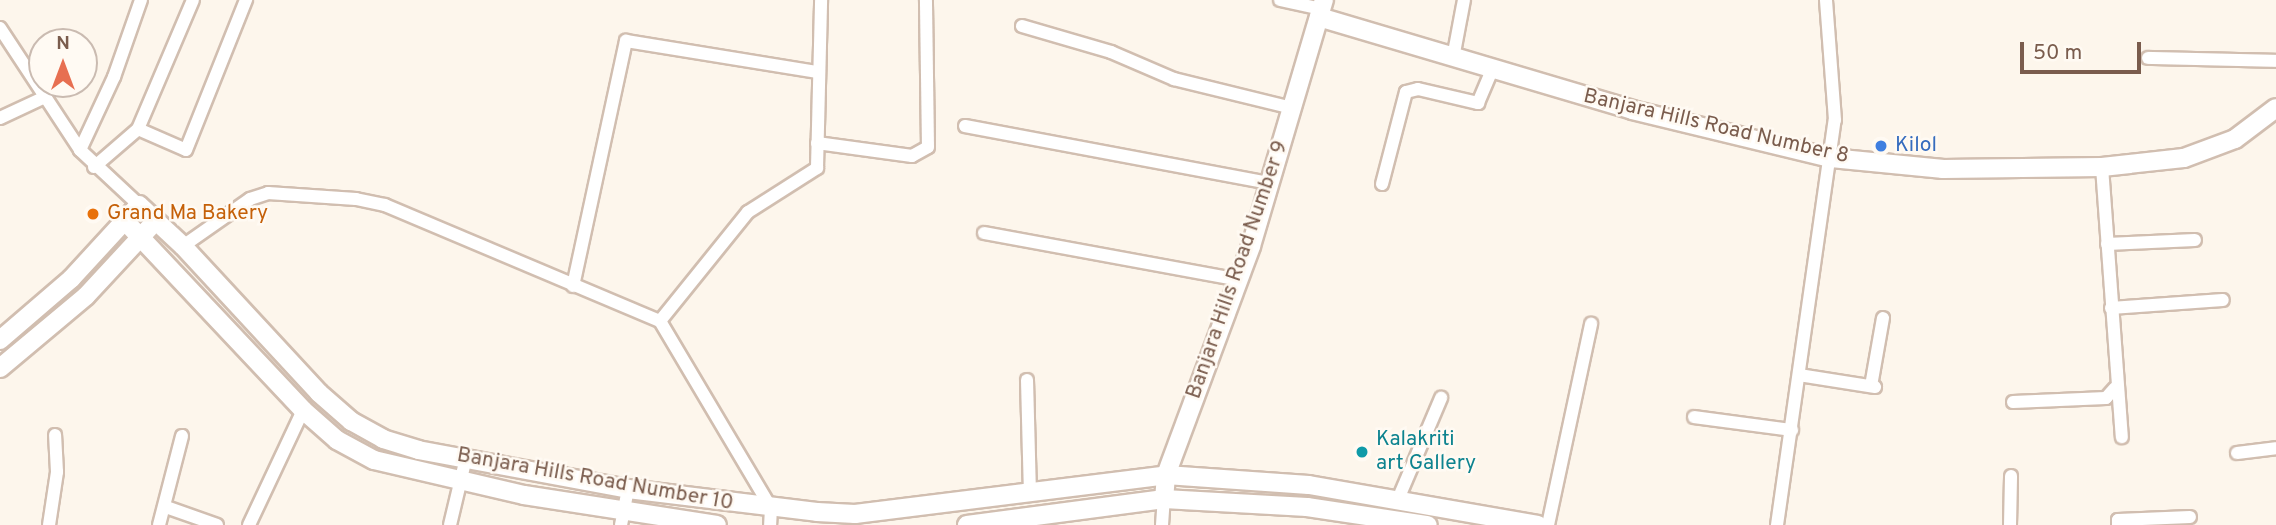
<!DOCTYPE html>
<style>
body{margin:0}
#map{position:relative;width:2276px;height:525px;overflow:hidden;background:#fdf6ec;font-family:Overpass,sans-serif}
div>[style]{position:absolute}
.roads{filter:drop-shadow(2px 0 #d1beb0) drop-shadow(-2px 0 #d1beb0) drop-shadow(0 2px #d1beb0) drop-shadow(0 -2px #d1beb0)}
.street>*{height:12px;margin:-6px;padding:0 6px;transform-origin:6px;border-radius:6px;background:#fff}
.secondary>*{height:18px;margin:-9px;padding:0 9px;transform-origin:9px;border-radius:9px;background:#fff}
.dots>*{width:19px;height:19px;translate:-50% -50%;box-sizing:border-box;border:4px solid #fffaf3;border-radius:50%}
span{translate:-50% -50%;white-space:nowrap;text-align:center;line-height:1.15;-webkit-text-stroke:5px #fffaf3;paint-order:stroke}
.street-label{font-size:21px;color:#7a5c4d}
.shop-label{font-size:21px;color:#366cbe}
.left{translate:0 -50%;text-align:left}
.food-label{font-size:21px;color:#c56008}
.culture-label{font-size:21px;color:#0d838f}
.north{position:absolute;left:28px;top:28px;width:70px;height:70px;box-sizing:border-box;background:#fffaf3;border:2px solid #cabbb1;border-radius:50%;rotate:0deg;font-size:19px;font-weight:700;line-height:28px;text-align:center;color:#7a5c4d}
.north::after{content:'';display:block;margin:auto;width:24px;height:32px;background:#e76f51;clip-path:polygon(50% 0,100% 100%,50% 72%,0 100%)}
.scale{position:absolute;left:2020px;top:42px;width:121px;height:32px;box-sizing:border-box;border:4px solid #7a5c4d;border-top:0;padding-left:9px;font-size:21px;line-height:24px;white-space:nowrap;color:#7a5c4d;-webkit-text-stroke:5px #fffaf3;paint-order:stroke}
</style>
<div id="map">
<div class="roads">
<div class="street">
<div style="left:1280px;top:0;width:43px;rotate:12.1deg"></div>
<div style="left:1022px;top:26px;width:93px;rotate:16.3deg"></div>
<div style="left:1111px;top:52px;width:69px;rotate:23.2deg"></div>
<div style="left:1174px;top:79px;width:122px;rotate:13.8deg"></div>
<div style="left:0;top:28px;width:146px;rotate:56.7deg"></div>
<div style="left:80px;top:150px;width:81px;rotate:43deg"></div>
<div style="left:1453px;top:58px;width:59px;rotate:-79.3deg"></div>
<div style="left:2148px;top:58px;width:128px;rotate:1.3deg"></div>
<div style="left:0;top:118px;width:50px;rotate:-25deg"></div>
<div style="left:965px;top:126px;width:310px;rotate:10.6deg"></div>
<div style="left:138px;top:129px;width:52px;rotate:23.6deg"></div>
<div style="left:186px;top:150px;width:162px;rotate:-68.2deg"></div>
<div style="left:817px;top:143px;width:96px;rotate:7.8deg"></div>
<div style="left:912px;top:156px;width:18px;rotate:-29deg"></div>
<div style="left:928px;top:147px;width:147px;rotate:-90.8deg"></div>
<div style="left:80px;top:150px;width:81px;rotate:-65deg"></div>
<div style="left:114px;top:77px;width:82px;rotate:-70.7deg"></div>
<div style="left:94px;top:167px;width:58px;rotate:-40.8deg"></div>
<div style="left:138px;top:129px;width:140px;rotate:-66.9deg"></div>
<div style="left:2102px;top:167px;width:271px;rotate:85.8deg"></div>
<div style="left:1382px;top:184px;width:95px;rotate:-75.4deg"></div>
<div style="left:1406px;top:92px;width:12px;rotate:-14deg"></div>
<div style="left:1418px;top:89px;width:62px;rotate:13.1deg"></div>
<div style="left:1478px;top:103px;width:36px;rotate:-67deg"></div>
<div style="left:984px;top:233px;width:259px;rotate:10.4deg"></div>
<div style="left:2107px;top:244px;width:88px;rotate:-2.6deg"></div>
<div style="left:183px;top:246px;width:82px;rotate:-35deg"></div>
<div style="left:250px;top:199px;width:19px;rotate:-18deg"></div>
<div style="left:268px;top:193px;width:88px;rotate:3.9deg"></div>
<div style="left:356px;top:199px;width:30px;rotate:12deg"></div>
<div style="left:385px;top:205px;width:298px;rotate:22.9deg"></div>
<div style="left:660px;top:321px;width:217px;rotate:59.3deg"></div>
<div style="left:771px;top:508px;width:17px;rotate:93deg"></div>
<div style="left:573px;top:286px;width:251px;rotate:-77.8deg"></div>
<div style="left:626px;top:41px;width:193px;rotate:9.2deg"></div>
<div style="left:2111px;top:308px;width:112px;rotate:-4.1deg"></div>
<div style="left:660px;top:321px;width:140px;rotate:-51.1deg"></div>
<div style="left:748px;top:212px;width:82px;rotate:-32.5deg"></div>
<div style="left:817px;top:168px;width:168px;rotate:-88.6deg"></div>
<div style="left:1799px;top:375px;width:77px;rotate:9deg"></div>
<div style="left:1027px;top:380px;width:115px;rotate:88.5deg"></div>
<div style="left:1871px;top:386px;width:69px;rotate:-80deg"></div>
<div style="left:2013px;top:402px;width:93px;rotate:-2.5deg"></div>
<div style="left:2106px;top:398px;width:13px;rotate:-48deg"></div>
<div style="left:1694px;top:417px;width:99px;rotate:7.6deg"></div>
<div style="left:2237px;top:453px;width:39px;rotate:-7deg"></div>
<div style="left:1399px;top:497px;width:108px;rotate:-67deg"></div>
<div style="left:166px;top:507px;width:54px;rotate:19.4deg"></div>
<div style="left:49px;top:525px;width:54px;rotate:-81.4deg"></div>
<div style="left:57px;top:472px;width:37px;rotate:-93deg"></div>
<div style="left:159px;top:525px;width:92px;rotate:-75.5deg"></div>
<div style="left:249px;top:525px;width:127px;rotate:-64.8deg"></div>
<div style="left:450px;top:525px;width:69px;rotate:-76.6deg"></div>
<div style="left:621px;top:525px;width:37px;rotate:-79deg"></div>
<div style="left:1162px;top:525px;width:26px;rotate:-86deg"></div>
<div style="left:1548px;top:525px;width:206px;rotate:-77.9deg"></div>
<div style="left:1777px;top:525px;width:409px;rotate:-81.9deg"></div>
<div style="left:1835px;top:120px;width:120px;rotate:-94.3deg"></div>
<div style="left:2010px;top:525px;width:49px;rotate:-88.8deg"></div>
<div style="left:2118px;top:525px;width:5px;rotate:-90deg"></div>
<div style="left:2118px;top:520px;width:72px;rotate:-2.4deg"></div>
</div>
<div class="secondary">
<div style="left:1319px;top:17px;width:327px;rotate:16.5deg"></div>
<div style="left:1632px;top:110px;width:205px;rotate:13.6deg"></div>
<div style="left:1831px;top:158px;width:113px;rotate:5.6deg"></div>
<div style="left:1943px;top:169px;width:159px;rotate:-0.7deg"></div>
<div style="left:2102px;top:167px;width:82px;rotate:-6.3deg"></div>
<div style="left:2184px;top:158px;width:54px;rotate:-20.4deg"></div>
<div style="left:2235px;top:139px;width:51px;rotate:-37.1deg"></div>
<div style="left:125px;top:221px;width:260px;rotate:46.7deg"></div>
<div style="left:303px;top:410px;width:45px;rotate:41.4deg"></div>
<div style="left:337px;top:440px;width:42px;rotate:28.4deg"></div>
<div style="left:374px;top:460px;width:154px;rotate:13.1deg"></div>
<div style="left:524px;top:495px;width:195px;rotate:8.8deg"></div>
<div style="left:0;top:340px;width:94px;rotate:-40.7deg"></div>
<div style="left:71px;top:279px;width:100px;rotate:-47.4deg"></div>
<div style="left:139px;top:205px;width:60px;rotate:43deg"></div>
<div style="left:183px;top:246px;width:200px;rotate:47.2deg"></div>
<div style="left:319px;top:393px;width:43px;rotate:41.2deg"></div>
<div style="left:351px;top:421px;width:37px;rotate:29deg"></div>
<div style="left:383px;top:439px;width:37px;rotate:17deg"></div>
<div style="left:418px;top:450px;width:214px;rotate:10.5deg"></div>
<div style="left:628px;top:489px;width:190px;rotate:6.9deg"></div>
<div style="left:817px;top:512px;width:38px;rotate:3deg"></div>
<div style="left:855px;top:514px;width:313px;rotate:-7.1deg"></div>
<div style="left:1166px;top:475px;width:143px;rotate:4deg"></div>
<div style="left:1309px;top:485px;width:232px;rotate:9.9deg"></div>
<div style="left:0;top:368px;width:112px;rotate:-39.9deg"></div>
<div style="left:86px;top:296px;width:93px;rotate:-47.2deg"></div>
<div style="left:1164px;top:499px;width:24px;rotate:-85deg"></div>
<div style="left:1166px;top:475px;width:244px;rotate:-69.6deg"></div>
<div style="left:1251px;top:246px;width:257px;rotate:-73.5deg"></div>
<div style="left:967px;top:525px;width:199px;rotate:-7.5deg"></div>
<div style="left:1164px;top:499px;width:143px;rotate:3.2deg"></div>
<div style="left:1307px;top:507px;width:122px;rotate:8.5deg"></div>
</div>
</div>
<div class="dots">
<div style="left:1881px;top:146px;background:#3f7fe0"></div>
<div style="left:93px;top:214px;background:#e8710a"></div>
<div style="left:1362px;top:452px;background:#0f9aa8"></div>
</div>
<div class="street-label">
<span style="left:1716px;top:127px;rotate:13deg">Banjara Hills Road Number 8</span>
<span style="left:1238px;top:270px;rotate:-71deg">Banjara Hills Road Number 9</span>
<span style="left:595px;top:480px;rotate:10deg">Banjara Hills Road Number 10</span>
</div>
<div class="shop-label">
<span class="left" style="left:1895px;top:146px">Kilol</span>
</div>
<div class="food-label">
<span class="left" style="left:107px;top:214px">Grand Ma Bakery</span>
</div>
<div class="culture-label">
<span class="left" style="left:1376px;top:452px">Kalakriti<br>art Gallery</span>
</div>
<div class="north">N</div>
<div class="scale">50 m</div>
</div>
